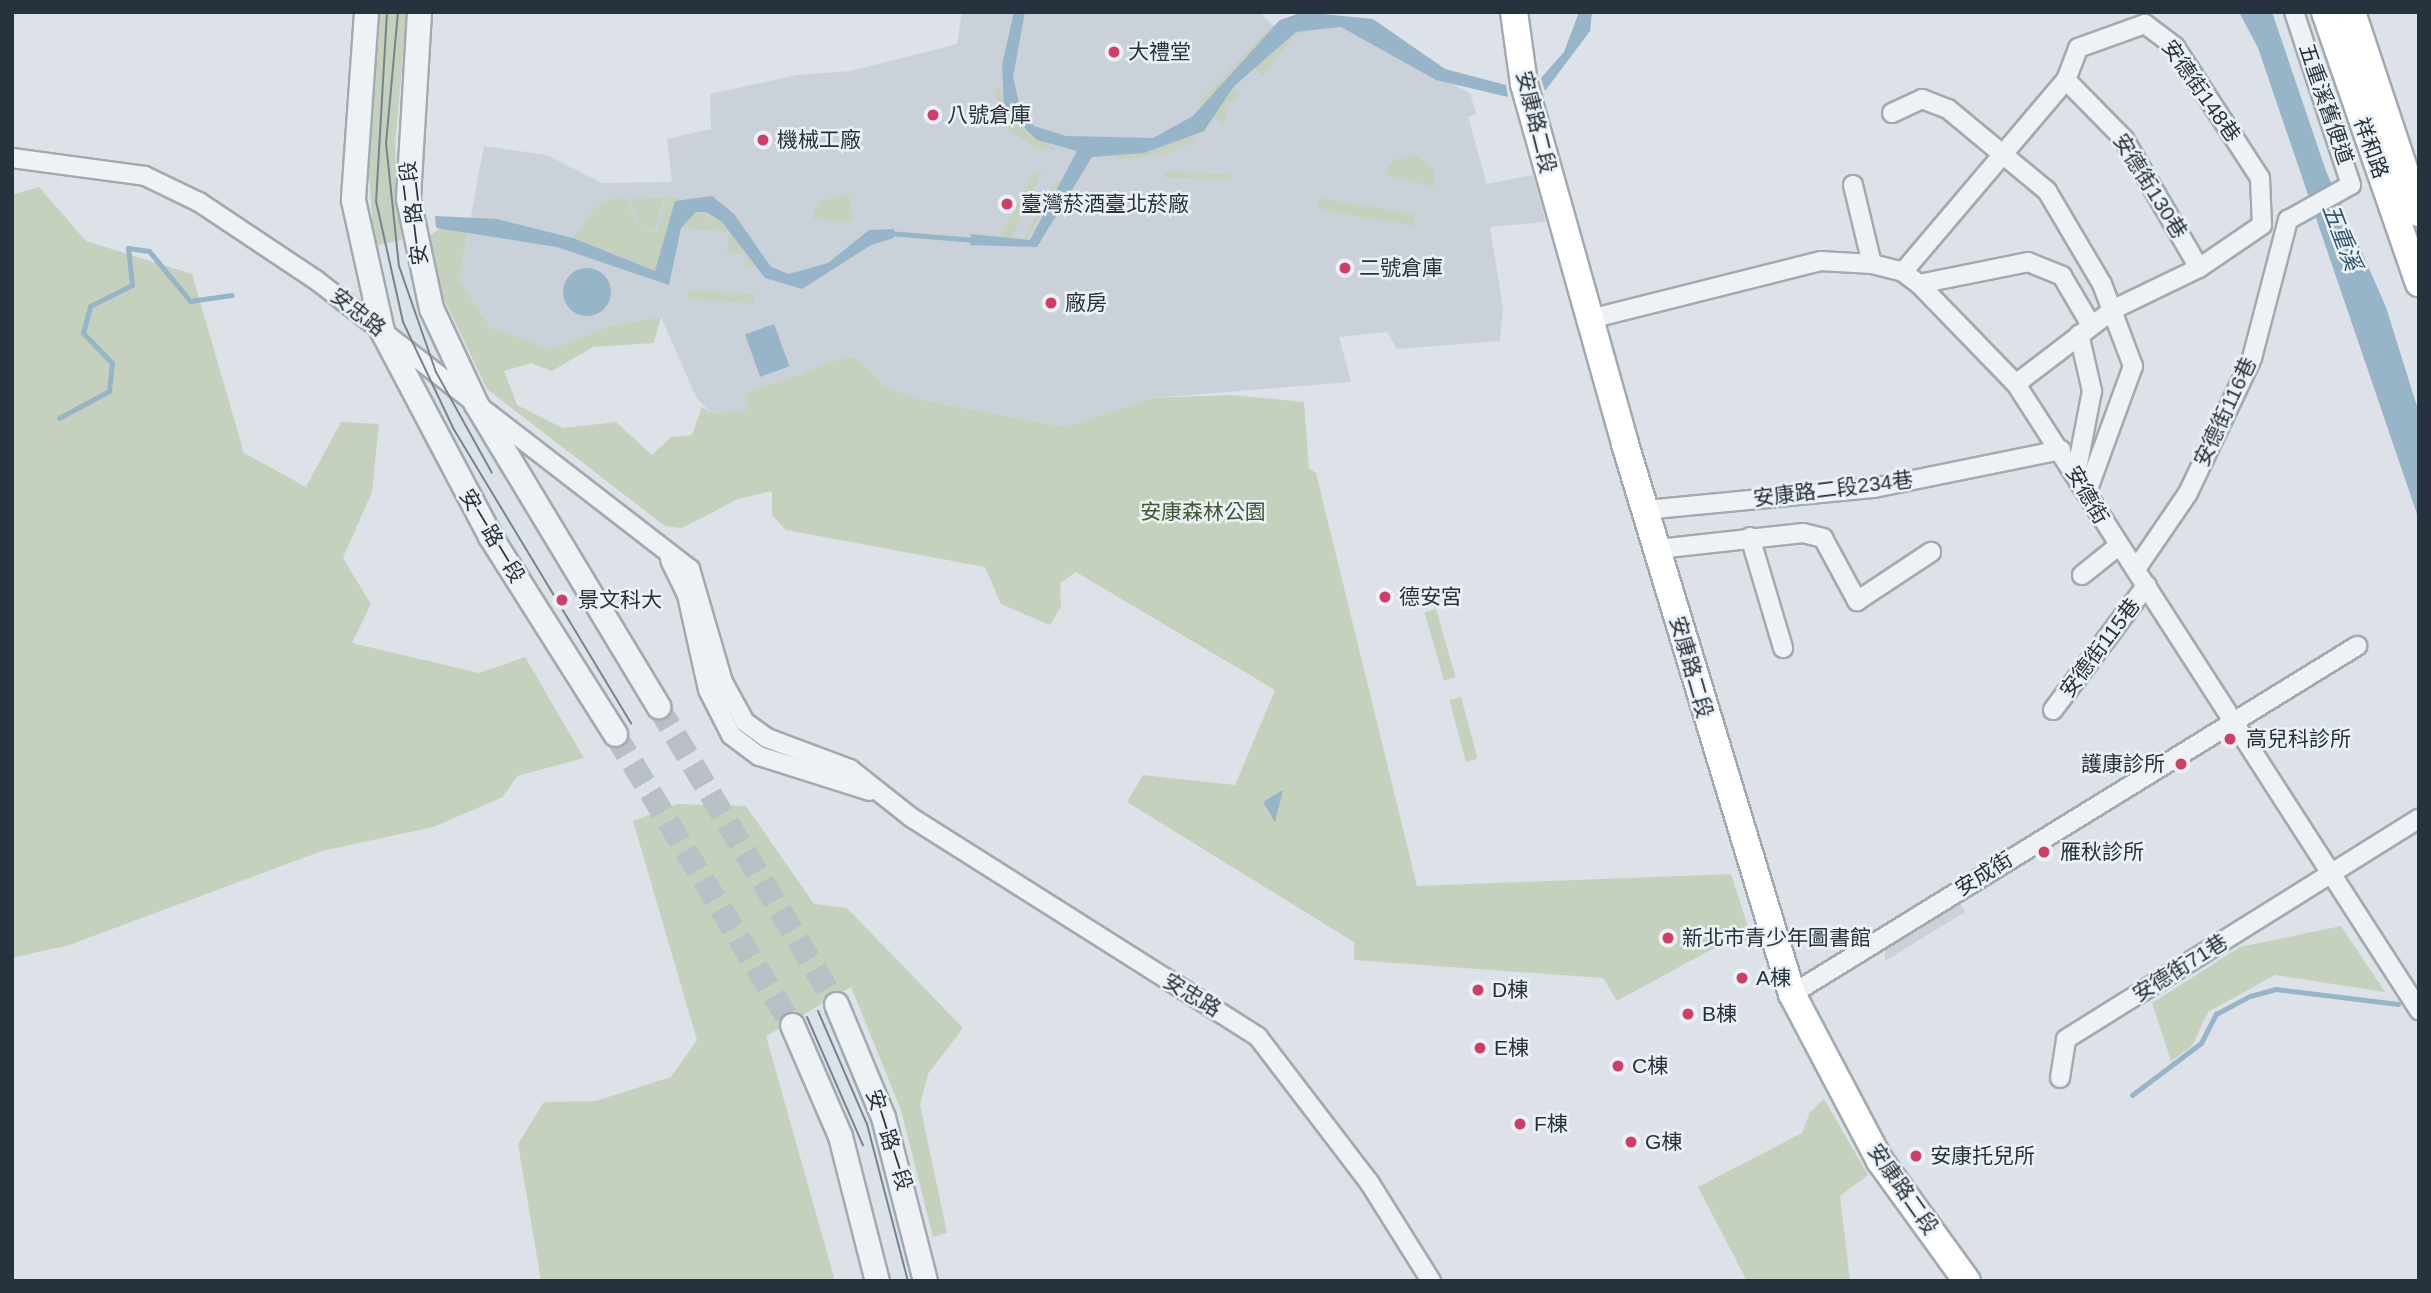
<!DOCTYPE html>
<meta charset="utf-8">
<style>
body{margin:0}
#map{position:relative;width:2431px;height:1293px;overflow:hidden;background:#dce2e7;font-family:Arial,"Noto Sans TC",sans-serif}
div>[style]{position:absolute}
.built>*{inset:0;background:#cad1d9}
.green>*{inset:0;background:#c5d1bd;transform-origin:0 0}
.water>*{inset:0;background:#96b5c8;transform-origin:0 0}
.round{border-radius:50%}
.stream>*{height:5px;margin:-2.5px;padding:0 2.5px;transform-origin:2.5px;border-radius:2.5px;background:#96b5c8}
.tertiary-tunnel>*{height:23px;margin-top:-11.5px;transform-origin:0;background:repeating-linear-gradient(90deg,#b8bfc5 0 23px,transparent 0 34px)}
.roads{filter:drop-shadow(2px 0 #a2aab1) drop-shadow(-2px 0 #a2aab1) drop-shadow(0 2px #a2aab1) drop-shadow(0 -2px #a2aab1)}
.minor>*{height:18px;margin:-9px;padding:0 9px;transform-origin:9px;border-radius:9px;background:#eff2f5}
.tertiary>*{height:23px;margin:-11.5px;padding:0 11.5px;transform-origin:11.5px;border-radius:11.5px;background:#eff2f5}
.secondary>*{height:26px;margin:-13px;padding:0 13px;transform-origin:13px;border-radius:13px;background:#fff}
.tram>*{height:2px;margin:-1px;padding:0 1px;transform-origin:1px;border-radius:1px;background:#768491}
.dots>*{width:19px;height:19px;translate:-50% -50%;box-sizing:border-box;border:4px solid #ecf1f5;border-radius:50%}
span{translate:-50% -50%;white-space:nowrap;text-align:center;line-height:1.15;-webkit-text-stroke:5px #ecf1f5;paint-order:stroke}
.poi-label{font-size:21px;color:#26323d}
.left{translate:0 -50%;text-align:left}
.right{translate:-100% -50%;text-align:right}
.street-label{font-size:21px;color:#26323d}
.park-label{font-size:21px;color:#405933}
.water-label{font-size:23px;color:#305672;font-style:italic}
.frame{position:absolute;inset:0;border:14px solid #26323d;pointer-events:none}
</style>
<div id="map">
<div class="built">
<div style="clip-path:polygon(962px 12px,1260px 12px,1275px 28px,1296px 32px,1341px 27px,1470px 93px,1476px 114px,1468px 117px,1487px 184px,1533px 175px,1546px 222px,1490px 227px,1503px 308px,1500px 341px,1397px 349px,1387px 332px,1339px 337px,1351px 382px,1152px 398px,1065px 427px,917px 399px,883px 384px,856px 358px,797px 374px,747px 410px,711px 413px,696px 397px,661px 317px,612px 325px,552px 349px,490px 327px,459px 280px,484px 146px,547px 155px,602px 183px,672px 182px,667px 139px,711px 129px,710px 94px,797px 75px,851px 71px,957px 44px)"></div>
<div style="clip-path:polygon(1956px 896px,1965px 912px,1885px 961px,1886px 941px)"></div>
</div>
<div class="green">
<div style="clip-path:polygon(380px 12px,407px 12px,395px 145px,402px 240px,374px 246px,367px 144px)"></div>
<div style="clip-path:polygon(1280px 20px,1209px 100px,1194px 108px,1264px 34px)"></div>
<div style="clip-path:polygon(1311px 29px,1294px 36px,1263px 76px,1253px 68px,1234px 89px,1240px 96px,1229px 103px,1224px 124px,1211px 117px,1234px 86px,1284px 36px)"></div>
<div style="clip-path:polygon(1000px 89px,1012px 121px,1057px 150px,1036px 148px,1007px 129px,994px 90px)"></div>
<div style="clip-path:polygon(1190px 136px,1195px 142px,1167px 153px,1117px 160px,1117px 154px,1144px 153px)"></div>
<div style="clip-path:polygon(1416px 155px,1434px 170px,1435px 187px,1384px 174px,1393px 160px)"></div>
<div style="clip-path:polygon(1042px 171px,1011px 240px,999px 238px,1034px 173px)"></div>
<div style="left:1163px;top:171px;width:68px;height:6px;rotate:3deg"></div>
<div style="clip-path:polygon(1057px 180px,1062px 181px,1024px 242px,1025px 235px)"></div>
<div style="clip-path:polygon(39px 187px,86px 241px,192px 274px,244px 453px,306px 487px,341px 422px,379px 424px,372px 492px,343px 558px,371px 604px,352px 643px,479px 673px,525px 657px,584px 758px,517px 776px,503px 797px,433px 827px,322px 851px,69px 945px,12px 958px,12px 195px)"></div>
<div style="clip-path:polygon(849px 195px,853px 222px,813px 219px,818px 201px)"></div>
<div style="clip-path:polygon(664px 198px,655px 231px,639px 225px,630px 199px)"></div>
<div style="clip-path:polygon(666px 198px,680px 198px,655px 271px,573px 238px,595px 208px,613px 199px,627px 199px,636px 224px,657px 234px)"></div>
<div style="clip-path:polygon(1319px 198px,1416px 214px,1414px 226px,1327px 211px,1317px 207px)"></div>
<div style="clip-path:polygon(696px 211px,722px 222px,755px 266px,744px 265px,745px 254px,727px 253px,729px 232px,681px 228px)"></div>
<div style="clip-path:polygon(444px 226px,468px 230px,459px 280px,490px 327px,552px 349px,612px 325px,661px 317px,654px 343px,593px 347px,552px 371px,531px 363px,504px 371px,517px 405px,563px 428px,616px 422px,652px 455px,671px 437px,692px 435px,702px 407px,711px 413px,747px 410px,748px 393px,845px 357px,856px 358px,883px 384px,917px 399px,1065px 427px,1152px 398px,1232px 395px,1304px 402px,1309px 468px,1316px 473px,1417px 886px,1731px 874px,1752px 939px,1712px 949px,1617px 1001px,1603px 978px,1354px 960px,1354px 942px,1127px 802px,1143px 775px,1235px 785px,1275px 690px,1076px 572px,1060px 583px,1061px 606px,1050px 625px,1001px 604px,985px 567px,786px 530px,772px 515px,772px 491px,738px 499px,682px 528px,665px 526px,487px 389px,443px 297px,429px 236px)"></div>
<div style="left:689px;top:290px;width:66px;height:9px;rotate:4deg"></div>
<div style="left:1436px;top:609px;width:71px;height:12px;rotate:74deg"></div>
<div style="left:1461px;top:697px;width:64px;height:12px;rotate:75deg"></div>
<div style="clip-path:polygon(678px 804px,746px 806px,814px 904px,847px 908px,963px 1028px,928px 1074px,920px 1105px,947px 1233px,933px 1237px,901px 1110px,851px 987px,766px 1036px,835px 1281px,541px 1281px,518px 1144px,544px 1102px,596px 1101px,671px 1077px,697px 1040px,633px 821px)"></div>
<div style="clip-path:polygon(2341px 926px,2385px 992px,2275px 975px,2208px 1012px,2192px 1046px,2171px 1061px,2152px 1003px,2240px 947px)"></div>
<div style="clip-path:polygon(1824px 1099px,1868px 1175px,1840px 1196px,1850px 1281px,1747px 1281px,1698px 1187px,1802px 1133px,1810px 1112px)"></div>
</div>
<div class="water">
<div style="clip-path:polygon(1014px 12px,1025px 12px,1013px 77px,1021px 112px,1034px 126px,1066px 136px,1153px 138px,1193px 116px,1280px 20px,1303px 12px,1373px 19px,1445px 69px,1506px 85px,1508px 97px,1436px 80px,1341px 27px,1296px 32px,1234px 86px,1204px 131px,1144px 153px,1092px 157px,1037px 247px,970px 245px,971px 234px,1030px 240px,1077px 151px,1037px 140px,1004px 108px,1002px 65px)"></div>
<div style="clip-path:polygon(1579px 12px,1592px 12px,1590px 31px,1545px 91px,1541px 78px,1564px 52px)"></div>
<div style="clip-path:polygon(2239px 12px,2272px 12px,2326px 171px,2386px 307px,2419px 413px,2419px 520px,2258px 48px)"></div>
<div style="clip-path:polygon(712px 196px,734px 214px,771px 267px,789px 274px,828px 263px,869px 230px,894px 229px,894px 238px,871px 245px,802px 289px,765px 278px,722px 222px,706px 212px,696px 212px,681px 228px,669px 285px,557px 247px,436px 228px,435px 216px,497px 219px,573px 238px,655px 271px,675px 201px)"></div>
<div class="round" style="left:563px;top:268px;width:48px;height:48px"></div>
<div style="left:774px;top:324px;width:45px;height:31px;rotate:70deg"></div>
<div style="clip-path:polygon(1283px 790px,1275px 822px,1263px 802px)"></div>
</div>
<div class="stream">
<div style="left:888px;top:233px;width:88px;rotate:4.5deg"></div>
<div style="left:59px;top:418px;width:57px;rotate:-28.4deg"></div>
<div style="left:109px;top:391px;width:28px;rotate:-84deg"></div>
<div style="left:112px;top:363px;width:42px;rotate:-134deg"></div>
<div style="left:83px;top:333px;width:28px;rotate:-75deg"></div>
<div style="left:90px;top:306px;width:47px;rotate:-26.6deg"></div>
<div style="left:132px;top:285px;width:37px;rotate:-96deg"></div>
<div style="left:128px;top:248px;width:21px;rotate:8deg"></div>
<div style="left:149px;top:251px;width:65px;rotate:50.6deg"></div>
<div style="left:190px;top:301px;width:42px;rotate:-8.1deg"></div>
<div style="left:2132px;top:1095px;width:86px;rotate:-37deg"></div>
<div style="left:2201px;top:1043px;width:33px;rotate:-63deg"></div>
<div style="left:2216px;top:1014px;width:38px;rotate:-28deg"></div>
<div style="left:2250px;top:996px;width:27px;rotate:-15deg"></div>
<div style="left:2276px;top:989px;width:123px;rotate:7deg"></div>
</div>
<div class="tertiary-tunnel">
<div style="left:658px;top:706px;width:347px;rotate:59.1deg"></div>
<div style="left:615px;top:734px;width:341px;rotate:58.7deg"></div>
</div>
<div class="roads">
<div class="minor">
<div style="left:2066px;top:80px;width:83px;rotate:45.5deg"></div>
<div style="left:2124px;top:139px;width:149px;rotate:59.8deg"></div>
<div style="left:1892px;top:113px;width:33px;rotate:-25deg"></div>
<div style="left:1922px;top:99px;width:28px;rotate:21deg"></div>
<div style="left:1948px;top:109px;width:129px;rotate:39.6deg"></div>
<div style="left:2047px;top:191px;width:108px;rotate:59.4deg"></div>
<div style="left:2102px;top:284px;width:88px;rotate:69.3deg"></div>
<div style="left:2133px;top:366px;width:134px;rotate:110.1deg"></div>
<div style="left:12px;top:158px;width:134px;rotate:7.7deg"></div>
<div style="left:145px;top:176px;width:60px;rotate:25.7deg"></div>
<div style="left:199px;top:202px;width:141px;rotate:33.7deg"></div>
<div style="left:316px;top:280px;width:473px;rotate:37.7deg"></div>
<div style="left:690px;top:569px;width:118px;rotate:73.7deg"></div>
<div style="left:723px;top:682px;width:46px;rotate:61.2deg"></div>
<div style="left:745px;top:722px;width:27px;rotate:36deg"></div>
<div style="left:767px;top:738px;width:89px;rotate:20.5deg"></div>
<div style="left:850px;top:769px;width:79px;rotate:38.3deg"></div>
<div style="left:912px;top:818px;width:409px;rotate:32.3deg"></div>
<div style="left:1258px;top:1037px;width:183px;rotate:52.6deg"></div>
<div style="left:1369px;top:1182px;width:117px;rotate:57.9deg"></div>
<div style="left:1853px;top:185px;width:81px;rotate:76.5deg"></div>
<div style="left:1903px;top:272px;width:252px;rotate:-49.7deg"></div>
<div style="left:2066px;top:80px;width:34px;rotate:-69deg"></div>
<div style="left:2078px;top:48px;width:71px;rotate:-19.7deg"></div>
<div style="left:2145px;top:24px;width:38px;rotate:37deg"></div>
<div style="left:2175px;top:47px;width:156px;rotate:57deg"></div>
<div style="left:2260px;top:178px;width:47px;rotate:87.6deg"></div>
<div style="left:2262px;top:225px;width:76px;rotate:145.7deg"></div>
<div style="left:2199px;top:268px;width:94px;rotate:154.2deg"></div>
<div style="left:2114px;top:309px;width:123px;rotate:142.6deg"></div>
<div style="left:1919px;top:284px;width:111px;rotate:-11.4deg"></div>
<div style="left:2028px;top:262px;width:37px;rotate:22deg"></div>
<div style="left:2062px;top:276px;width:57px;rotate:59.4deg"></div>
<div style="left:1590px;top:319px;width:238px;rotate:-14.1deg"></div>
<div style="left:1821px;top:261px;width:51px;rotate:3.4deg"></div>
<div style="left:1872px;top:264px;width:32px;rotate:14deg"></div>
<div style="left:1903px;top:272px;width:20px;rotate:37deg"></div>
<div style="left:1919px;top:284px;width:139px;rotate:45.9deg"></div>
<div style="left:2016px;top:384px;width:745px;rotate:57.23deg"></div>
<div style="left:2076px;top:474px;width:85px;rotate:-79.1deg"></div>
<div style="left:2092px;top:391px;width:58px;rotate:-102.8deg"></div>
<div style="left:1645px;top:510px;width:230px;rotate:-5.5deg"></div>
<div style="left:1874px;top:488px;width:191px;rotate:-11.5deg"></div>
<div style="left:1750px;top:537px;width:116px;rotate:73.4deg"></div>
<div style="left:1658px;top:549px;width:146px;rotate:-6.3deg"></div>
<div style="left:1803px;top:533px;width:21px;rotate:14deg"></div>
<div style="left:1823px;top:538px;width:72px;rotate:61.6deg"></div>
<div style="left:1857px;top:601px;width:89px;rotate:-33.5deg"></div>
<div style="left:670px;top:560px;width:39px;rotate:64deg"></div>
<div style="left:687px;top:595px;width:97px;rotate:77.5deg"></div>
<div style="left:708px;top:690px;width:51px;rotate:62.9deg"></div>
<div style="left:731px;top:735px;width:35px;rotate:37deg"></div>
<div style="left:759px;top:756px;width:116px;rotate:17.5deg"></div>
<div style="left:2136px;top:569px;width:92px;rotate:-55.6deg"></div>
<div style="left:2188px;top:493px;width:149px;rotate:-64.6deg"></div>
<div style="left:2252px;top:358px;width:143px;rotate:-75.4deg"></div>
<div style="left:2288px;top:220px;width:72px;rotate:-29.1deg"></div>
<div style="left:2351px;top:185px;width:182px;rotate:-108.2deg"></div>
<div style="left:2082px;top:575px;width:45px;rotate:-38.7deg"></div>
<div style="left:2053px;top:710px;width:156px;rotate:-53.1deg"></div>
<div style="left:1792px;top:994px;width:664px;rotate:-31.63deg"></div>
<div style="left:2060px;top:1078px;width:39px;rotate:-81deg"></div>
<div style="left:2066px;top:1039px;width:416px;rotate:-32deg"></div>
</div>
<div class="tertiary">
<div style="left:366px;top:12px;width:188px;rotate:94deg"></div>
<div style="left:353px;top:200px;width:134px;rotate:77.5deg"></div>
<div style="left:382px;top:331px;width:232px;rotate:62.2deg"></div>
<div style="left:490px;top:536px;width:234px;rotate:57.7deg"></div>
<div style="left:419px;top:12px;width:187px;rotate:93.4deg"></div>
<div style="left:408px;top:199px;width:111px;rotate:78.1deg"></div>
<div style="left:431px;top:308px;width:106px;rotate:64.9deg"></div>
<div style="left:476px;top:404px;width:353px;rotate:58.9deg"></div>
<div style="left:836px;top:1004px;width:122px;rotate:67.4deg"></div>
<div style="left:883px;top:1117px;width:169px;rotate:75.6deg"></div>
<div style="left:792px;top:1025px;width:121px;rotate:66.6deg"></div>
<div style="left:840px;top:1136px;width:150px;rotate:75.7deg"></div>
</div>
<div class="secondary">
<div style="left:1514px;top:12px;width:73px;rotate:82.1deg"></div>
<div style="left:1524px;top:84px;width:374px;rotate:74.3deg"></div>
<div style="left:1625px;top:444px;width:575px;rotate:73.11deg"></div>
<div style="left:1792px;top:994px;width:189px;rotate:62.2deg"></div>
<div style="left:1880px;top:1161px;width:148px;rotate:54.1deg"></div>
<div style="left:2325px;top:12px;width:287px;rotate:70.9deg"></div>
<div style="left:2352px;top:12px;width:212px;rotate:71.6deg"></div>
</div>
</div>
<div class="tram">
<div style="left:387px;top:12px;width:189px;rotate:93.3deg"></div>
<div style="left:376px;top:201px;width:124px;rotate:77.4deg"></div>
<div style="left:403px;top:322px;width:117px;rotate:64.7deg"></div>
<div style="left:453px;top:428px;width:345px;rotate:58.9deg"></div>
<div style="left:398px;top:12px;width:132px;rotate:95.2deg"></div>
<div style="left:386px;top:143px;width:124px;rotate:84deg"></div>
<div style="left:399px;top:266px;width:112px;rotate:70.8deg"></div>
<div style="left:436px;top:372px;width:115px;rotate:61deg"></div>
<div style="left:818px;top:1011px;width:123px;rotate:66.6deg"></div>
<div style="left:867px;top:1124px;width:162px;rotate:75.4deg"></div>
<div style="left:807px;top:1017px;width:140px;rotate:66.4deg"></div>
</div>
<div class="dots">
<div style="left:1114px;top:52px;background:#d03e68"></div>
<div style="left:933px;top:115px;background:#d03e68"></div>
<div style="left:763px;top:140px;background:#d03e68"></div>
<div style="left:1007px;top:204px;background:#d03e68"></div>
<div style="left:1345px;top:268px;background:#d03e68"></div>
<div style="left:1051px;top:303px;background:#d03e68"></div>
<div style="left:1385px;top:597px;background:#d03e68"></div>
<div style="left:562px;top:600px;background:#d03e68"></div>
<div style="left:2230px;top:739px;background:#d03e68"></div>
<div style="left:2181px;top:764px;background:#d03e68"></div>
<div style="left:2044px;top:852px;background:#d03e68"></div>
<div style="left:1668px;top:938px;background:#d03e68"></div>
<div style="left:1742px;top:978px;background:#d03e68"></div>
<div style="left:1478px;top:990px;background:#d03e68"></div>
<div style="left:1688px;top:1014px;background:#d03e68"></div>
<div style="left:1480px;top:1048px;background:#d03e68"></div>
<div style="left:1618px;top:1066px;background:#d03e68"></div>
<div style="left:1520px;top:1124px;background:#d03e68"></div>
<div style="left:1631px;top:1142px;background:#d03e68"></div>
<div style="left:1916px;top:1156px;background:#d03e68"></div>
</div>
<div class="poi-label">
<span class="left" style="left:1128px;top:52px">大禮堂</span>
<span class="left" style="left:947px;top:115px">八號倉庫</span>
<span class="left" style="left:777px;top:140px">機械工廠</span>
<span class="left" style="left:1021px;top:204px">臺灣菸酒臺北菸廠</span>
<span class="left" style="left:1359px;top:268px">二號倉庫</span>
<span class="left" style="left:1065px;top:303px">廠房</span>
<span class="left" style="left:1399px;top:597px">德安宮</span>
<span class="left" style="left:578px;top:600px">景文科大</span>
<span class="left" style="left:2246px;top:739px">高兒科診所</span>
<span class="right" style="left:2165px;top:764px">護康診所</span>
<span class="left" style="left:2060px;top:852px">雁秋診所</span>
<span class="left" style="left:1682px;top:938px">新北市青少年圖書館</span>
<span class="left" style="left:1756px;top:978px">A棟</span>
<span class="left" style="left:1492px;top:990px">D棟</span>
<span class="left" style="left:1702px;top:1014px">B棟</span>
<span class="left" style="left:1494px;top:1048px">E棟</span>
<span class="left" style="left:1632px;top:1066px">C棟</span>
<span class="left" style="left:1534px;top:1124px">F棟</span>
<span class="left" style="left:1645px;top:1142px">G棟</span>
<span class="left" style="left:1930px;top:1156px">安康托兒所</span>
</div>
<div class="street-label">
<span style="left:2201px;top:91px;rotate:55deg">安德街148巷</span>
<span style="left:2326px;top:104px;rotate:71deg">五重溪舊便道</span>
<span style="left:1536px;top:122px;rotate:76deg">安康路二段</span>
<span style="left:2371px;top:148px;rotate:70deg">祥和路</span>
<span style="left:2150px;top:186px;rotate:58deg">安德街130巷</span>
<span style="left:414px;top:213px;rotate:-97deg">安一路二段</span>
<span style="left:358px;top:312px;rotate:38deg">安忠路</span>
<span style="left:2225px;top:412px;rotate:-65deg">安德街116巷</span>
<span style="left:1833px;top:489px;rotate:-7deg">安康路二段234巷</span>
<span style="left:2087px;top:495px;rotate:60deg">安德街</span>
<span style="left:492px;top:536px;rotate:59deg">安一路一段</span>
<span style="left:2100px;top:648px;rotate:-53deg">安德街115巷</span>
<span style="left:1691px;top:667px;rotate:74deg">安康路二段</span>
<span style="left:1984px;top:874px;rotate:-32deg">安成街</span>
<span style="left:2180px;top:968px;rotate:-32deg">安德街71巷</span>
<span style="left:1192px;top:995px;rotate:31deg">安忠路</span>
<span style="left:889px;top:1140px;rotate:72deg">安一路一段</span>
<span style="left:1903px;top:1189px;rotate:55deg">安康路二段</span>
</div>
<div class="park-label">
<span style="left:1203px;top:512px">安康森林公園</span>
</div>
<div class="water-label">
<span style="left:2342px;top:237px;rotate:69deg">五重溪</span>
</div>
<div class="frame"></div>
</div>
